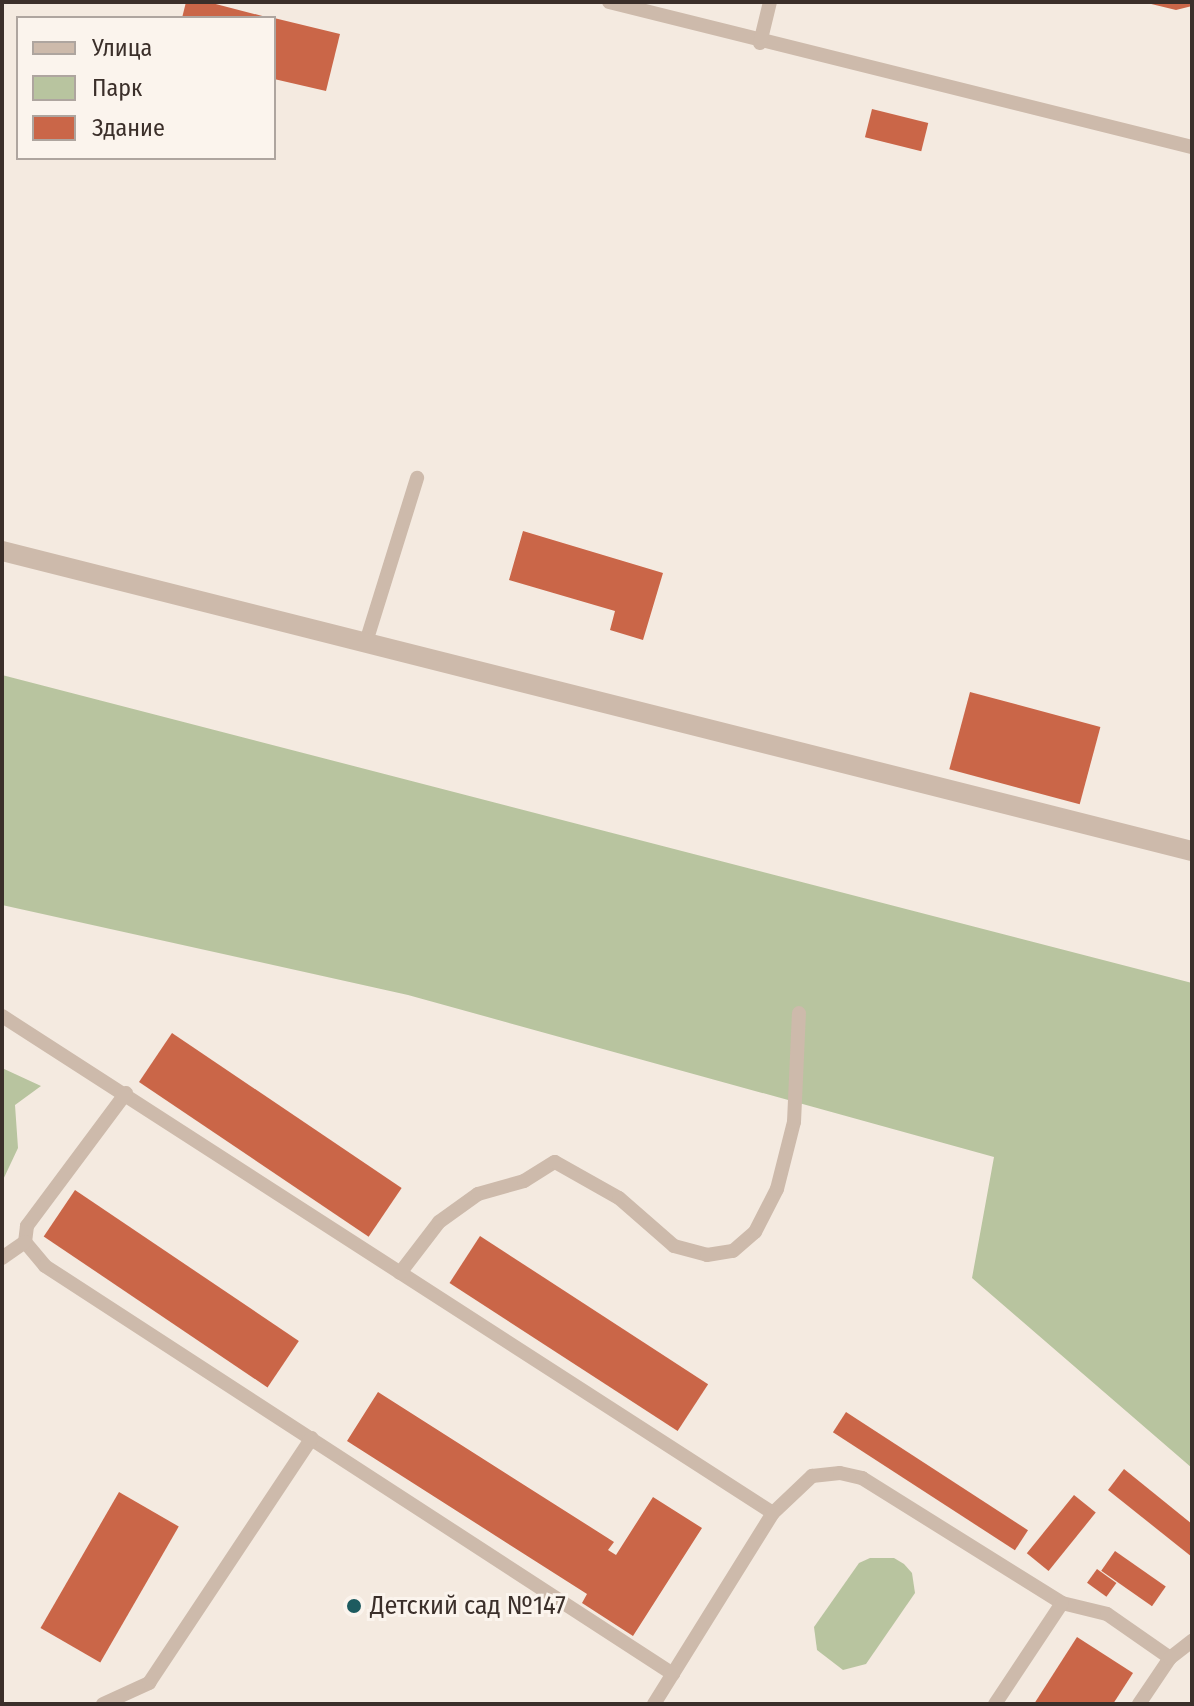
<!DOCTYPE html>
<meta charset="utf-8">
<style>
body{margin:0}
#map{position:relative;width:1194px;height:1706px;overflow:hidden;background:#f4eae0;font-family:"Fira Sans Condensed",sans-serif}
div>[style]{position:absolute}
.green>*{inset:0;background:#b8c49f}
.building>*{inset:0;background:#ca6648;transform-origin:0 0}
.lane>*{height:14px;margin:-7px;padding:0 7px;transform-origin:7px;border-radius:7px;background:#cdbaab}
.street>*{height:20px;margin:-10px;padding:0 10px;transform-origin:10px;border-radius:10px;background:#cdbaab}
.dots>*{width:22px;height:22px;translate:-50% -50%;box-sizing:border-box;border:4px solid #fbf4ed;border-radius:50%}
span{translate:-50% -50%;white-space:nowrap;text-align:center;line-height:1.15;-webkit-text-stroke:6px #fbf4ed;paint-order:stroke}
.poi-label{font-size:26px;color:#3b2f2a}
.left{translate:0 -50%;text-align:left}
.frame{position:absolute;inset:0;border:4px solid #3b2f2a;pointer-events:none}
.legend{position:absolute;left:16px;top:16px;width:260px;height:144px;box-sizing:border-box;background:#fbf4ed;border:2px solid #aea59f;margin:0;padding:10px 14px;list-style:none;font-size:24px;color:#3b2f2a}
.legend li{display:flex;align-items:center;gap:16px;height:40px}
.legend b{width:40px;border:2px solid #aea59f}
</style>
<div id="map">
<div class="green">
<div style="clip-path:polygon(2px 675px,1192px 983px,1192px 1468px,972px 1278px,994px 1157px,408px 995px,2px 905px)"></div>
<div style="clip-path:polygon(2px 1068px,41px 1086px,15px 1105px,18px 1148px,2px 1182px)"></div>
<div style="clip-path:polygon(870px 1558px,894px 1558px,904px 1564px,912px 1573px,915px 1593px,866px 1664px,843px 1670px,817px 1650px,814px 1627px,859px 1563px)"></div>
</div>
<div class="building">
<div style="clip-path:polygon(186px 2px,208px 2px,270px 18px,182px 18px)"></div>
<div style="clip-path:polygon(1143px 2px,1192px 2px,1192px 6px,1176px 10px)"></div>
<div style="clip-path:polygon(274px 18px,340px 34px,326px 91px,274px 79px)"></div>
<div style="left:872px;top:109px;width:58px;height:29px;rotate:14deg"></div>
<div style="clip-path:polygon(523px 531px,663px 573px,643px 640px,610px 630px,615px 611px,509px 580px)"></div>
<div style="left:970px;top:692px;width:135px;height:80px;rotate:15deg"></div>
<div style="left:172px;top:1033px;width:277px;height:59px;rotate:34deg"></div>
<div style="left:75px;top:1190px;width:270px;height:56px;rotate:34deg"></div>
<div style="left:480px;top:1236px;width:272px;height:56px;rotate:33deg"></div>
<div style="clip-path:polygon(378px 1392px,614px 1542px,608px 1550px,616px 1555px,653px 1497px,702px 1528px,633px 1636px,582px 1603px,587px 1594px,347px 1441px)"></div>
<div style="left:846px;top:1412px;width:217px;height:24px;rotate:33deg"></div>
<div style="clip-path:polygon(1124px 1469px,1192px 1524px,1192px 1557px,1108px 1490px)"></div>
<div style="left:119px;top:1492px;width:69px;height:157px;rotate:30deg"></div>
<div style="left:1074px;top:1495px;width:28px;height:75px;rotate:39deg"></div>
<div style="left:1115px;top:1551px;width:62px;height:24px;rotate:35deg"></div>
<div style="left:1097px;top:1569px;width:24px;height:17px;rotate:36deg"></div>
<div style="clip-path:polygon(1077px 1637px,1133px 1673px,1113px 1704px,1034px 1704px)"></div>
</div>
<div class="lane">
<div style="left:609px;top:2px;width:601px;rotate:13.97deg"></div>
<div style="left:760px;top:43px;width:42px;rotate:-76.3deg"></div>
<div style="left:366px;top:642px;width:172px;rotate:-72.7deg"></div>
<div style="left:2px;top:1016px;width:917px;rotate:32.81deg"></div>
<div style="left:126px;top:1093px;width:166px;rotate:126.7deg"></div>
<div style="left:27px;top:1226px;width:16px;rotate:97deg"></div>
<div style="left:25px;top:1242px;width:31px;rotate:50deg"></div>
<div style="left:45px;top:1266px;width:749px;rotate:33.01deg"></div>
<div style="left:2px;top:1258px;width:28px;rotate:-35deg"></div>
<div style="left:400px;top:1273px;width:64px;rotate:-52.6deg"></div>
<div style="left:439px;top:1222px;width:48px;rotate:-35.7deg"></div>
<div style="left:478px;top:1194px;width:48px;rotate:-15.8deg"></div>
<div style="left:524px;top:1181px;width:36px;rotate:-32deg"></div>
<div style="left:555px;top:1162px;width:73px;rotate:29.4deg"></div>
<div style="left:619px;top:1198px;width:73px;rotate:41.1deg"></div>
<div style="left:674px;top:1246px;width:34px;rotate:15deg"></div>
<div style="left:707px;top:1255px;width:26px;rotate:-9deg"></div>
<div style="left:733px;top:1251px;width:29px;rotate:-41deg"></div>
<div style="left:755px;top:1232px;width:48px;rotate:-62.9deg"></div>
<div style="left:777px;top:1189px;width:69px;rotate:-75.8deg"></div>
<div style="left:794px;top:1122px;width:109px;rotate:-87.4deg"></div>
<div style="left:103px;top:1704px;width:51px;rotate:-24.5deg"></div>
<div style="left:149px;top:1683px;width:294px;rotate:-56.4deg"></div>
<div style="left:654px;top:1704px;width:225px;rotate:-58.1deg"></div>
<div style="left:773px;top:1513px;width:54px;rotate:-43.5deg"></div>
<div style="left:812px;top:1476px;width:28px;rotate:-6deg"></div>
<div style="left:840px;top:1473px;width:23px;rotate:13deg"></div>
<div style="left:862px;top:1478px;width:236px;rotate:32deg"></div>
<div style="left:1062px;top:1603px;width:46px;rotate:13.7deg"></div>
<div style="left:1107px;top:1614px;width:77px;rotate:34.9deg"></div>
<div style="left:995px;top:1704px;width:121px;rotate:-56.4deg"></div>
<div style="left:1139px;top:1704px;width:55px;rotate:-56deg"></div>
<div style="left:1170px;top:1658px;width:28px;rotate:-38deg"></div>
</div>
<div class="street">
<div style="left:2px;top:551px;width:1227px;rotate:14.15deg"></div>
</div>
<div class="dots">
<div style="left:354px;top:1606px;background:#1d5b5f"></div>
</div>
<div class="poi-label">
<span class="left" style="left:370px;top:1606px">Детский сад №147</span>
</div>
<div class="frame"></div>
<ul class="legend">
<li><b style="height:10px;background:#cdbaab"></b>Улица</li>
<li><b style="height:22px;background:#b8c49f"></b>Парк</li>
<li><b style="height:22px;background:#ca6648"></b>Здание</li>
</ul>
</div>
